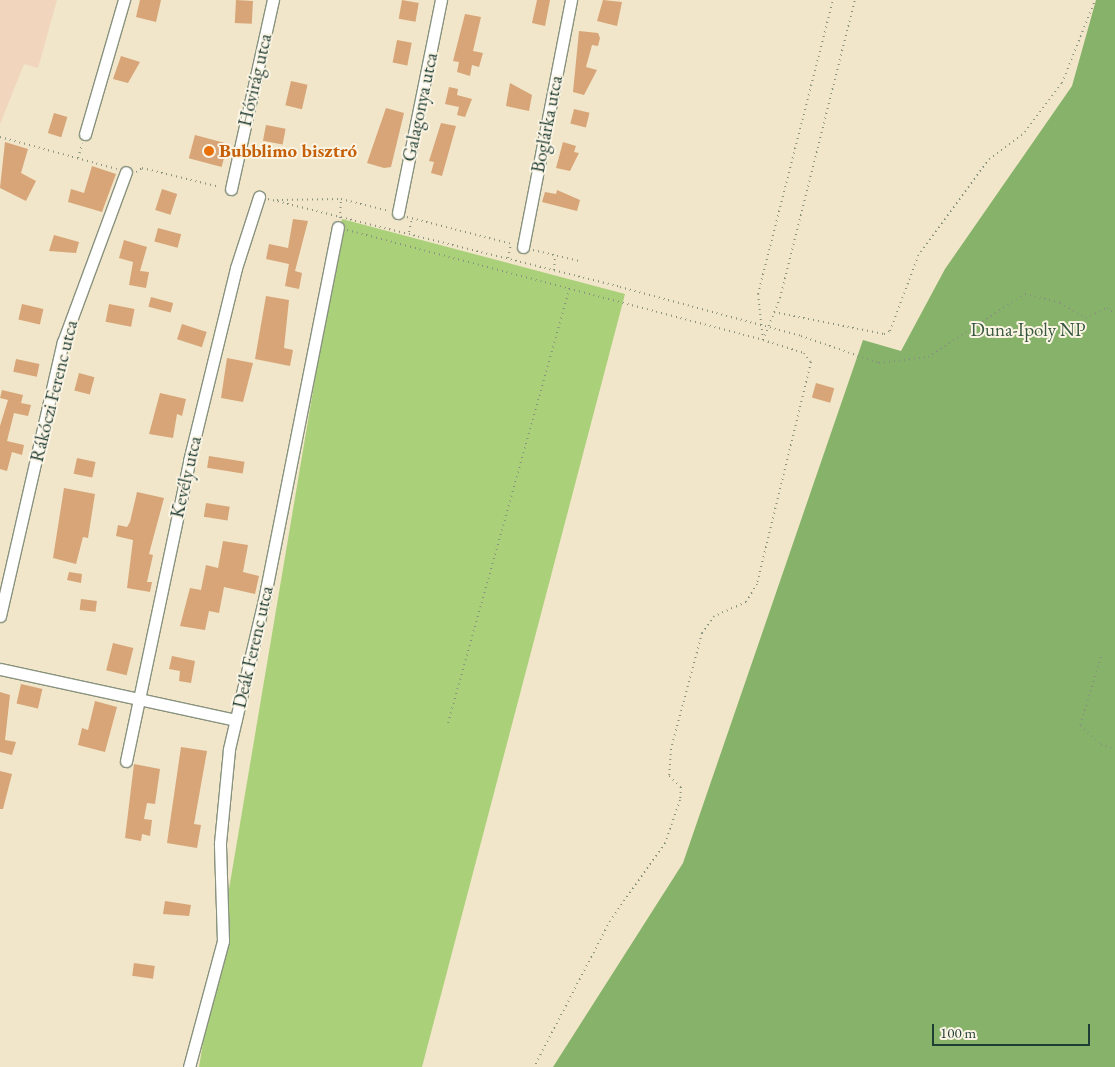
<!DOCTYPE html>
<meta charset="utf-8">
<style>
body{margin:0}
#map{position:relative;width:1115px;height:1067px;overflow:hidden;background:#f1e6c9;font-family:"EB Garamond",serif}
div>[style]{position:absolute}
.built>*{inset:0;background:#f1d5bd}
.green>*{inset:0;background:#aad07a}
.forest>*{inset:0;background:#87b26a}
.building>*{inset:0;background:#d7a577;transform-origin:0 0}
.path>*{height:2px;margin-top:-1px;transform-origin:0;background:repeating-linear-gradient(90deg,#88927e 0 1px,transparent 0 5px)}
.roads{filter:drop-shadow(1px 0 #88927e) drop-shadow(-1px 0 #88927e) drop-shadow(0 1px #88927e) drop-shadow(0 -1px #88927e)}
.minor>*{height:11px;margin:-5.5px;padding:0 5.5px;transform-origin:5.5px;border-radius:5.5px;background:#fff}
.dots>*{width:14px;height:14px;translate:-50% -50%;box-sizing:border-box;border:2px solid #fcf5e5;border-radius:50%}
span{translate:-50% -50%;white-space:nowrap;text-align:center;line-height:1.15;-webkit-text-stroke:4px #fcf5e5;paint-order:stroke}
.street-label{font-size:19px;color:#1f3d34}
.food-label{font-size:19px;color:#c56008;font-weight:700}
.left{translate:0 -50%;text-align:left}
.park-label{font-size:19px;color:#3b5a42}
.scale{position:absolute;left:932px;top:1024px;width:158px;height:22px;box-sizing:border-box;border:2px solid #1f3d34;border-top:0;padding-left:6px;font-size:15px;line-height:18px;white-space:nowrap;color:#1f3d34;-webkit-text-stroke:4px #fcf5e5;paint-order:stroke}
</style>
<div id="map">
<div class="built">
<div style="clip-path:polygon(0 0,57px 0,38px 68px,24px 64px,0 124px)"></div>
</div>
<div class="green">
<div style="clip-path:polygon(342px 219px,625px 294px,422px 1067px,199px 1067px)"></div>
</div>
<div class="forest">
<div style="clip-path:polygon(1096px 0,1115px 0,1115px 1067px,553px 1067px,683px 863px,863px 340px,901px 351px,945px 269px,1072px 86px)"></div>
</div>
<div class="building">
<div style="clip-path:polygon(140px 0,161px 0,156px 22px,136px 17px)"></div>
<div style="left:236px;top:0;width:17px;height:23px;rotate:3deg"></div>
<div style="left:402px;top:0;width:17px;height:19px;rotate:10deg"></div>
<div style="clip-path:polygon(537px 0,550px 0,545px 26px,532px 23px)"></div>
<div style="clip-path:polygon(603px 0,622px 2px,617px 26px,597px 21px)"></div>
<div style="clip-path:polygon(465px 14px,481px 17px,473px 51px,483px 53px,479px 67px,472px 65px,470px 76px,457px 72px,459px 62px,453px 61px)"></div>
<div style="clip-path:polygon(579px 31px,598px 33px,600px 38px,598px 46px,592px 45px,586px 67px,597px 70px,584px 95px,573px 92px)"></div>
<div style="left:397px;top:40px;width:15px;height:23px;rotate:11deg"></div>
<div style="clip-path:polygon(121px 56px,140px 62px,128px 83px,113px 79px)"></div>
<div style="left:291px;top:81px;width:17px;height:25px;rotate:13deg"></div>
<div style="clip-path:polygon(510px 83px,532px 95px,529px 111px,506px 106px)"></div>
<div style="clip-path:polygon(449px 87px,458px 89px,457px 95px,472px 99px,465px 117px,457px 115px,459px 107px,445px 104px)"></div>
<div style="clip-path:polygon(386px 108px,404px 113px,391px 167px,384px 168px,367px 163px)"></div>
<div style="left:574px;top:109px;width:16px;height:15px;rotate:14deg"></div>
<div style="left:54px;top:113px;width:14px;height:21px;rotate:17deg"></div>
<div style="clip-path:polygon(441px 123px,456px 126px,442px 176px,431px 173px,434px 162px,429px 161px)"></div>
<div style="left:266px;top:125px;width:20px;height:16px;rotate:11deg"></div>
<div style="left:195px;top:135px;width:34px;height:24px;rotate:15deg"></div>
<div style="clip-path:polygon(5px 142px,28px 149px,21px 173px,36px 181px,26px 201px,0 188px)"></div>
<div style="clip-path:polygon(563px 142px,576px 146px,574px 152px,579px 153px,570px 171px,556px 168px)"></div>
<div style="clip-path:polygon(92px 166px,116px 174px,102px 212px,68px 202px,71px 189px,84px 193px)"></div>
<div style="left:162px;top:189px;width:16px;height:22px;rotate:18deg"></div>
<div style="clip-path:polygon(557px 190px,580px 200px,577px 211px,542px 202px,545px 192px,556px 194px)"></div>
<div style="clip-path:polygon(293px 219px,308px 221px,295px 271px,302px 273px,299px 289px,285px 286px,289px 264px,266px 259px,269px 244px,288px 248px)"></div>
<div style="left:158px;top:228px;width:24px;height:14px;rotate:15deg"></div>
<div style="clip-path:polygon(54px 235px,79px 242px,76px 253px,49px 251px)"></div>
<div style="clip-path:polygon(124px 240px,147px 247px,140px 271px,149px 272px,146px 288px,129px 285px,133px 262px,119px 258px)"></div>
<div style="clip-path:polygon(266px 296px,289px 300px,284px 348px,293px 350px,290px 366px,255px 359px)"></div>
<div style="left:151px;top:297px;width:23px;height:10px;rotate:15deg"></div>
<div style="left:22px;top:304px;width:22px;height:16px;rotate:13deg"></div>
<div style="left:109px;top:304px;width:26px;height:18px;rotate:11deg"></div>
<div style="left:182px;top:324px;width:26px;height:16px;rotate:18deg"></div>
<div style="clip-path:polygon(227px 358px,253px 363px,243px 402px,221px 398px)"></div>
<div style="left:16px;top:359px;width:24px;height:13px;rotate:12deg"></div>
<div style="left:79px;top:373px;width:16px;height:18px;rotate:15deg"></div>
<div style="left:816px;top:383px;width:19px;height:15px;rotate:16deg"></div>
<div style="clip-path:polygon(2px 390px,23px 395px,21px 403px,31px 405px,28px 416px,14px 413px,7px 441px,24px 445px,22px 455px,12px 452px,7px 471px,0 469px,0 426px,8px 400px,0 398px)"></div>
<div style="clip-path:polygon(160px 393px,186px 399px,182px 416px,177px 414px,173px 438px,149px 434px)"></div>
<div style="left:209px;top:456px;width:36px;height:12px;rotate:9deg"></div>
<div style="left:77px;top:458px;width:19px;height:16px;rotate:12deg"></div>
<div style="clip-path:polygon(64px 488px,95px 494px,88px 538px,83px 537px,76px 564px,53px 558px)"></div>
<div style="clip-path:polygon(137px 492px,164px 498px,149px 554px,153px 555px,147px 582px,152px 582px,150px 592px,127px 588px,133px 540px,116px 536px,118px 525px,127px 527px,130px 522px)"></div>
<div style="left:206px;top:503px;width:24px;height:14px;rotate:9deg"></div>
<div style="clip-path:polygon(223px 541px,248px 545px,243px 572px,259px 576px,255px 594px,224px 587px,219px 613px,209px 611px,205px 630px,180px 626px,190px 588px,201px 590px,206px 565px,218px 568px)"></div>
<div style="clip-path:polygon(69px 572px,82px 574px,81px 583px,67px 580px)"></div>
<div style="left:81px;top:599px;width:16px;height:11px;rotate:7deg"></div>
<div style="left:113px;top:643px;width:21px;height:28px;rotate:14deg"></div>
<div style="clip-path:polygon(172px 656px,195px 661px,191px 683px,179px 681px,180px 671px,169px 669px)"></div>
<div style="left:21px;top:684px;width:22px;height:20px;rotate:13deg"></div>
<div style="clip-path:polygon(0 692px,10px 695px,5px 740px,16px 742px,12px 755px,0 752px)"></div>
<div style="clip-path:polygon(95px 701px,117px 707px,105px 752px,78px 745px,82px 728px,88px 730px)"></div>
<div style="clip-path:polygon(181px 747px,207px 751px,194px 824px,201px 825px,197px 848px,167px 843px)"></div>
<div style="clip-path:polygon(134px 764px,160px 769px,155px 804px,147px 803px,144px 819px,152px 820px,150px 836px,142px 834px,141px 841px,125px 838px)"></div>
<div style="clip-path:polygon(0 771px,12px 774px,3px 809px,0 809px)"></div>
<div style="clip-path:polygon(165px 901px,191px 905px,189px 916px,163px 914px)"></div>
<div style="left:134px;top:963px;width:21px;height:13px;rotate:8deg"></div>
</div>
<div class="path">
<div style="left:0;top:137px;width:121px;rotate:15.3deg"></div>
<div style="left:78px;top:158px;width:15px;rotate:-74deg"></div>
<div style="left:136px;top:172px;width:7px;rotate:-34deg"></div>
<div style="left:142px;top:168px;width:80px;rotate:13.7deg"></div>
<div style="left:268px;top:199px;width:363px;rotate:14deg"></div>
<div style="left:620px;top:287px;width:188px;rotate:15.1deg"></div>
<div style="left:801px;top:336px;width:83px;rotate:19.1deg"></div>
<div style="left:879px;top:363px;width:49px;rotate:-7deg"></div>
<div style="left:928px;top:357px;width:116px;rotate:-33deg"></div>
<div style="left:1025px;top:294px;width:36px;rotate:14deg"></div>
<div style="left:1060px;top:303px;width:30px;rotate:30deg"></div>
<div style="left:1086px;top:318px;width:23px;rotate:-25deg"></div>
<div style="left:1107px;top:308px;width:10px;rotate:37deg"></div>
<div style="left:277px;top:200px;width:64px;rotate:-0.9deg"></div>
<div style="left:341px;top:199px;width:49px;rotate:14deg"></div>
<div style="left:407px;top:217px;width:108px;rotate:14.4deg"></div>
<div style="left:340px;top:218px;width:19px;rotate:-87deg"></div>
<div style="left:347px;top:230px;width:430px;rotate:14.8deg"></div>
<div style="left:763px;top:340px;width:43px;rotate:17.6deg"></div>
<div style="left:804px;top:353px;width:11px;rotate:52deg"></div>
<div style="left:811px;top:362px;width:228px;rotate:103.7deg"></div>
<div style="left:757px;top:584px;width:21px;rotate:121deg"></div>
<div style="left:746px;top:602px;width:35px;rotate:156deg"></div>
<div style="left:714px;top:616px;width:21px;rotate:125deg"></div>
<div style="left:702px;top:633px;width:120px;rotate:105deg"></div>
<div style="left:671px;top:749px;width:27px;rotate:94deg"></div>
<div style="left:669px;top:776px;width:16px;rotate:43deg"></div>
<div style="left:681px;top:787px;width:13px;rotate:94deg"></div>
<div style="left:680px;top:800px;width:46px;rotate:109.2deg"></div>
<div style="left:665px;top:843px;width:95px;rotate:125.2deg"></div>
<div style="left:610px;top:921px;width:165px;rotate:117.5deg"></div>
<div style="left:409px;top:232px;width:13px;rotate:-77deg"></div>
<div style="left:533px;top:250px;width:47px;rotate:13.4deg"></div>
<div style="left:508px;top:258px;width:14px;rotate:-78deg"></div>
<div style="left:554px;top:270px;width:14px;rotate:-86deg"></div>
<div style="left:774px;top:312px;width:112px;rotate:11.3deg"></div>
<div style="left:884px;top:334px;width:7px;rotate:-27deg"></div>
<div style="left:890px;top:331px;width:80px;rotate:-69.5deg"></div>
<div style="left:918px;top:256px;width:120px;rotate:-53.8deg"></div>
<div style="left:989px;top:159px;width:45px;rotate:-36.9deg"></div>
<div style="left:1025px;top:132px;width:61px;rotate:-52.9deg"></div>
<div style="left:1062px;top:83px;width:89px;rotate:-68.3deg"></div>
<div style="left:763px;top:340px;width:45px;rotate:-68deg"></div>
<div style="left:780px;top:298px;width:307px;rotate:-75.9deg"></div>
<div style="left:763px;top:340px;width:46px;rotate:-96.2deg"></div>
<div style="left:758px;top:294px;width:303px;rotate:-75.7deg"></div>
<div style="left:1101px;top:657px;width:72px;rotate:106.9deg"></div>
<div style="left:1080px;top:726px;width:28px;rotate:41deg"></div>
<div style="left:1101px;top:744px;width:15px;rotate:20deg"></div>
<div style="left:448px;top:723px;width:453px;rotate:-74.4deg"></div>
</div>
<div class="roads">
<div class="minor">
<div style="left:85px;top:134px;width:140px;rotate:-73.8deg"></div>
<div style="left:231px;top:189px;width:194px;rotate:-77.5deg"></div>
<div style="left:398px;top:213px;width:217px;rotate:-78.6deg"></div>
<div style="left:523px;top:247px;width:252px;rotate:-79deg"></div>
<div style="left:0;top:616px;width:281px;rotate:-77.1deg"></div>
<div style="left:63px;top:342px;width:181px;rotate:-69.7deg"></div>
<div style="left:0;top:669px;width:241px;rotate:12.2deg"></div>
<div style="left:126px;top:761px;width:307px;rotate:-78.1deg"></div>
<div style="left:189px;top:461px;width:199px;rotate:-76.3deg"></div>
<div style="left:236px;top:268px;width:75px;rotate:-72.1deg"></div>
<div style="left:189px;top:1067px;width:131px;rotate:-74.9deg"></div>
<div style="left:223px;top:941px;width:98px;rotate:-91.8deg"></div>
<div style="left:220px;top:843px;width:94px;rotate:-84.5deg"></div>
<div style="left:229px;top:749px;width:153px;rotate:-76.8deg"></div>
<div style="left:264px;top:600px;width:380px;rotate:-78.8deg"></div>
</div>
</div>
<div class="dots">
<div style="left:209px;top:151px;background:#e8710a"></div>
</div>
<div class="street-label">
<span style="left:255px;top:80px;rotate:-77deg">Hóvirág utca</span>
<span style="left:420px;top:107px;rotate:-78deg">Galagonya utca</span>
<span style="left:547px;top:124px;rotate:-79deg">Boglárka utca</span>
<span style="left:54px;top:391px;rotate:-76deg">Rákóczi Ferenc utca</span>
<span style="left:186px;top:477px;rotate:-77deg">Kevély utca</span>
<span style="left:253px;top:647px;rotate:-77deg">Deák Ferenc utca</span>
</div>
<div class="food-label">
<span class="left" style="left:219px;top:151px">Bubblimo bisztró</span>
</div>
<div class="park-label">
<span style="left:1028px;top:330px">Duna-Ipoly NP</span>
</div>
<div class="scale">100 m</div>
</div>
